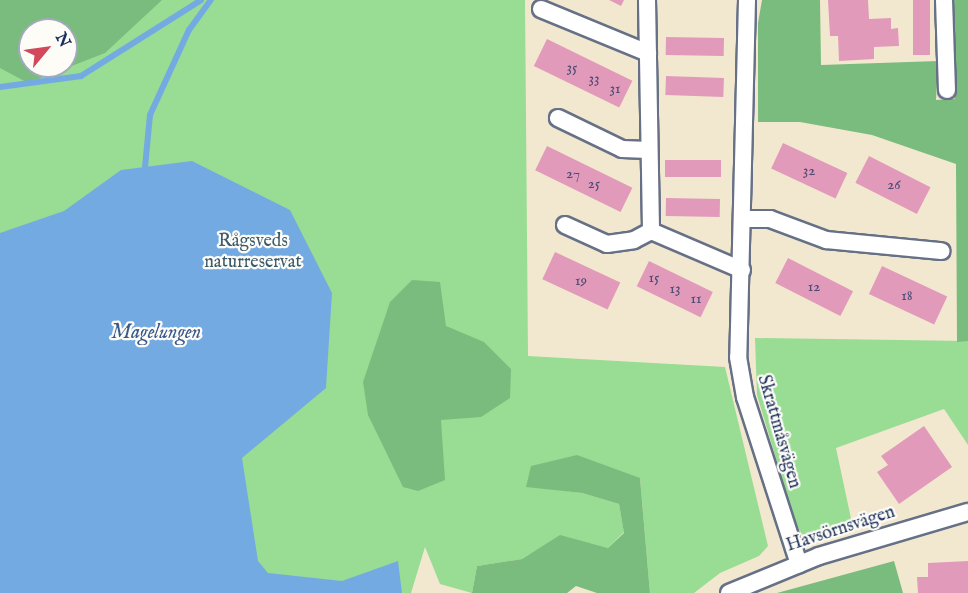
<!DOCTYPE html>
<meta charset="utf-8">
<style>
body{margin:0}
#map{position:relative;width:968px;height:593px;overflow:hidden;background:#f2e8cf;font-family:"IM FELL English",serif}
div>[style]{position:absolute}
.green>*{inset:0;background:#99dc93}
.forest>*{inset:0;background:#7abc7d}
.water>*{inset:0;background:#74aae2}
.stream>*{height:6px;margin:-3px;padding:0 3px;transform-origin:3px;border-radius:3px;background:#74aae2}
.building>*{inset:0;background:#e29aba;transform-origin:0 0}
.roads{filter:drop-shadow(2px 0 #667086) drop-shadow(-2px 0 #667086) drop-shadow(0 2px #667086) drop-shadow(0 -2px #667086)}
.street>*{height:16px;margin:-8px;padding:0 8px;transform-origin:8px;border-radius:8px;background:#fff}
span{translate:-50% -50%;white-space:nowrap;text-align:center;line-height:1.15;-webkit-text-stroke:4.5px #fdfcf7;paint-order:stroke}
.number-label{font-size:15px;color:#4d4a75}
.number-label span{-webkit-text-stroke-width:0}
.park-label{font-size:18px;color:#3a5a6b}
.street-label{font-size:18px;color:#1b2f5e}
.water-label{font-size:20px;color:#3a5a8c;font-style:italic}
.north{position:absolute;left:18px;top:18px;width:60px;height:60px;box-sizing:border-box;background:#fdfcf7;border:2px solid #a3aaba;border-radius:50%;rotate:61deg;font-size:16px;font-weight:700;line-height:24px;text-align:center;color:#1b2f5e}
.north::after{content:'';display:block;margin:auto;width:21px;height:27px;background:#d1495b;clip-path:polygon(50% 0,100% 100%,50% 72%,0 100%)}
</style>
<div id="map">
<div class="green">
<div style="clip-path:polygon(evenodd,0 0,525px 0,528px 356px,725px 367px,768px 546px,759px 556px,720px 573px,694px 593px,650px 593px,640px 478px,526px 486px,582px 493px,619px 504px,624px 532px,608px 548px,560px 536px,522px 559px,477px 566px,472px 593px,440px 584px,425px 547px,411px 593px,0 590px,0 0,30px 30px,66px 30px,66px 66px,30px 66px,30px 30px)"></div>
<div style="clip-path:polygon(755px 338px,968px 341px,968px 445px,944px 409px,836px 448px,853px 528px,810px 539px,801px 533px,795px 522px,757px 395px)"></div>
</div>
<div class="forest">
<div style="clip-path:polygon(evenodd,0 0,162px 0,105px 53px,28px 83px,0 68px,0 0,30px 30px,66px 30px,66px 66px,30px 66px,30px 30px)"></div>
<div style="clip-path:polygon(762px 0,820px 0,821px 65px,938px 61px,936px 100px,955px 99px,952px 0,968px 0,968px 341px,957px 342px,956px 164px,872px 135px,800px 122px,758px 122px,758px 23px)"></div>
<div style="clip-path:polygon(412px 280px,440px 282px,446px 326px,484px 342px,511px 369px,510px 398px,481px 417px,441px 420px,445px 480px,418px 491px,403px 487px,368px 415px,363px 382px,390px 302px)"></div>
<div style="clip-path:polygon(577px 455px,640px 478px,650px 593px,597px 593px,576px 586px,567px 593px,472px 593px,477px 566px,522px 559px,560px 535px,608px 548px,624px 533px,619px 504px,582px 493px,526px 487px,531px 466px)"></div>
<div style="clip-path:polygon(894px 561px,903px 593px,777px 593px)"></div>
</div>
<div class="water">
<div style="clip-path:polygon(192px 161px,290px 210px,332px 293px,326px 388px,242px 458px,258px 561px,268px 573px,342px 581px,398px 561px,402px 593px,0 593px,0 233px,64px 211px,121px 170px)"></div>
</div>
<div class="stream">
<div style="left:0;top:87px;width:82px;rotate:-7.7deg"></div>
<div style="left:81px;top:76px;width:142px;rotate:-32.3deg"></div>
<div style="left:145px;top:167px;width:52px;rotate:-84.5deg"></div>
<div style="left:150px;top:115px;width:94px;rotate:-65.4deg"></div>
<div style="left:189px;top:30px;width:37px;rotate:-54deg"></div>
</div>
<div class="building">
<div style="clip-path:polygon(609px 0,624px 0,621px 6px)"></div>
<div style="clip-path:polygon(828px 0,868px 0,869px 19px,891px 18px,891px 29px,898px 28px,899px 46px,874px 47px,874px 59px,839px 61px,838px 36px,830px 36px)"></div>
<div style="left:913px;top:0;width:17px;height:55px"></div>
<div style="left:666px;top:37px;width:58px;height:18px;rotate:1deg"></div>
<div style="left:547px;top:39px;width:95px;height:30px;rotate:26deg"></div>
<div style="left:666px;top:76px;width:58px;height:19px;rotate:2deg"></div>
<div style="left:783px;top:143px;width:71px;height:28px;rotate:25deg"></div>
<div style="left:547px;top:146px;width:95px;height:27px;rotate:26deg"></div>
<div style="left:869px;top:156px;width:69px;height:30px;rotate:27deg"></div>
<div style="left:665px;top:160px;width:56px;height:17px"></div>
<div style="left:666px;top:198px;width:54px;height:18px;rotate:1deg"></div>
<div style="left:555px;top:252px;width:72px;height:30px;rotate:25deg"></div>
<div style="left:788px;top:258px;width:73px;height:28px;rotate:27deg"></div>
<div style="left:649px;top:261px;width:71px;height:28px;rotate:26deg"></div>
<div style="left:882px;top:266px;width:72px;height:31px;rotate:25deg"></div>
<div style="clip-path:polygon(924px 426px,952px 467px,899px 504px,877px 472px,888px 465px,881px 456px)"></div>
<div style="clip-path:polygon(968px 561px,968px 593px,918px 593px,917px 577px,928px 577px,928px 563px)"></div>
</div>
<div class="roads">
<div class="street">
<div style="left:647px;top:0;width:231px;rotate:89deg"></div>
<div style="left:747px;top:0;width:357px;rotate:91.4deg"></div>
<div style="left:738px;top:357px;width:41px;rotate:80.1deg"></div>
<div style="left:745px;top:397px;width:176px;rotate:72.1deg"></div>
<div style="left:944px;top:0;width:90px;rotate:88.1deg"></div>
<div style="left:541px;top:9px;width:116px;rotate:22.4deg"></div>
<div style="left:558px;top:118px;width:71px;rotate:25.8deg"></div>
<div style="left:622px;top:149px;width:27px;rotate:2deg"></div>
<div style="left:743px;top:219px;width:27px"></div>
<div style="left:770px;top:219px;width:60px;rotate:20.6deg"></div>
<div style="left:826px;top:240px;width:116px;rotate:5.5deg"></div>
<div style="left:565px;top:225px;width:46px;rotate:24.3deg"></div>
<div style="left:607px;top:244px;width:27px;rotate:-8deg"></div>
<div style="left:634px;top:240px;width:19px;rotate:-28deg"></div>
<div style="left:651px;top:231px;width:99px;rotate:23.2deg"></div>
<div style="left:729px;top:593px;width:97px;rotate:-22.3deg"></div>
<div style="left:819px;top:556px;width:155px;rotate:-16.5deg"></div>
</div>
</div>
<div class="number-label">
<span style="left:572px;top:68px">35</span>
<span style="left:594px;top:79px">33</span>
<span style="left:615px;top:89px">31</span>
<span style="left:809px;top:171px">32</span>
<span style="left:573px;top:174px">27</span>
<span style="left:594px;top:184px">25</span>
<span style="left:894px;top:185px">26</span>
<span style="left:654px;top:278px">15</span>
<span style="left:581px;top:281px">19</span>
<span style="left:814px;top:287px">12</span>
<span style="left:675px;top:289px">13</span>
<span style="left:907px;top:296px">18</span>
<span style="left:696px;top:299px">11</span>
</div>
<div class="park-label">
<span style="left:253px;top:253px">Rågsveds<br>naturreservat</span>
</div>
<div class="street-label">
<span style="left:778px;top:432px;rotate:74deg">Skrattmåsvägen</span>
<span style="left:841px;top:530px;rotate:-18deg">Havsörnsvägen</span>
</div>
<div class="water-label">
<span style="left:156px;top:332px">Magelungen</span>
</div>
<div class="north">N</div>
</div>
